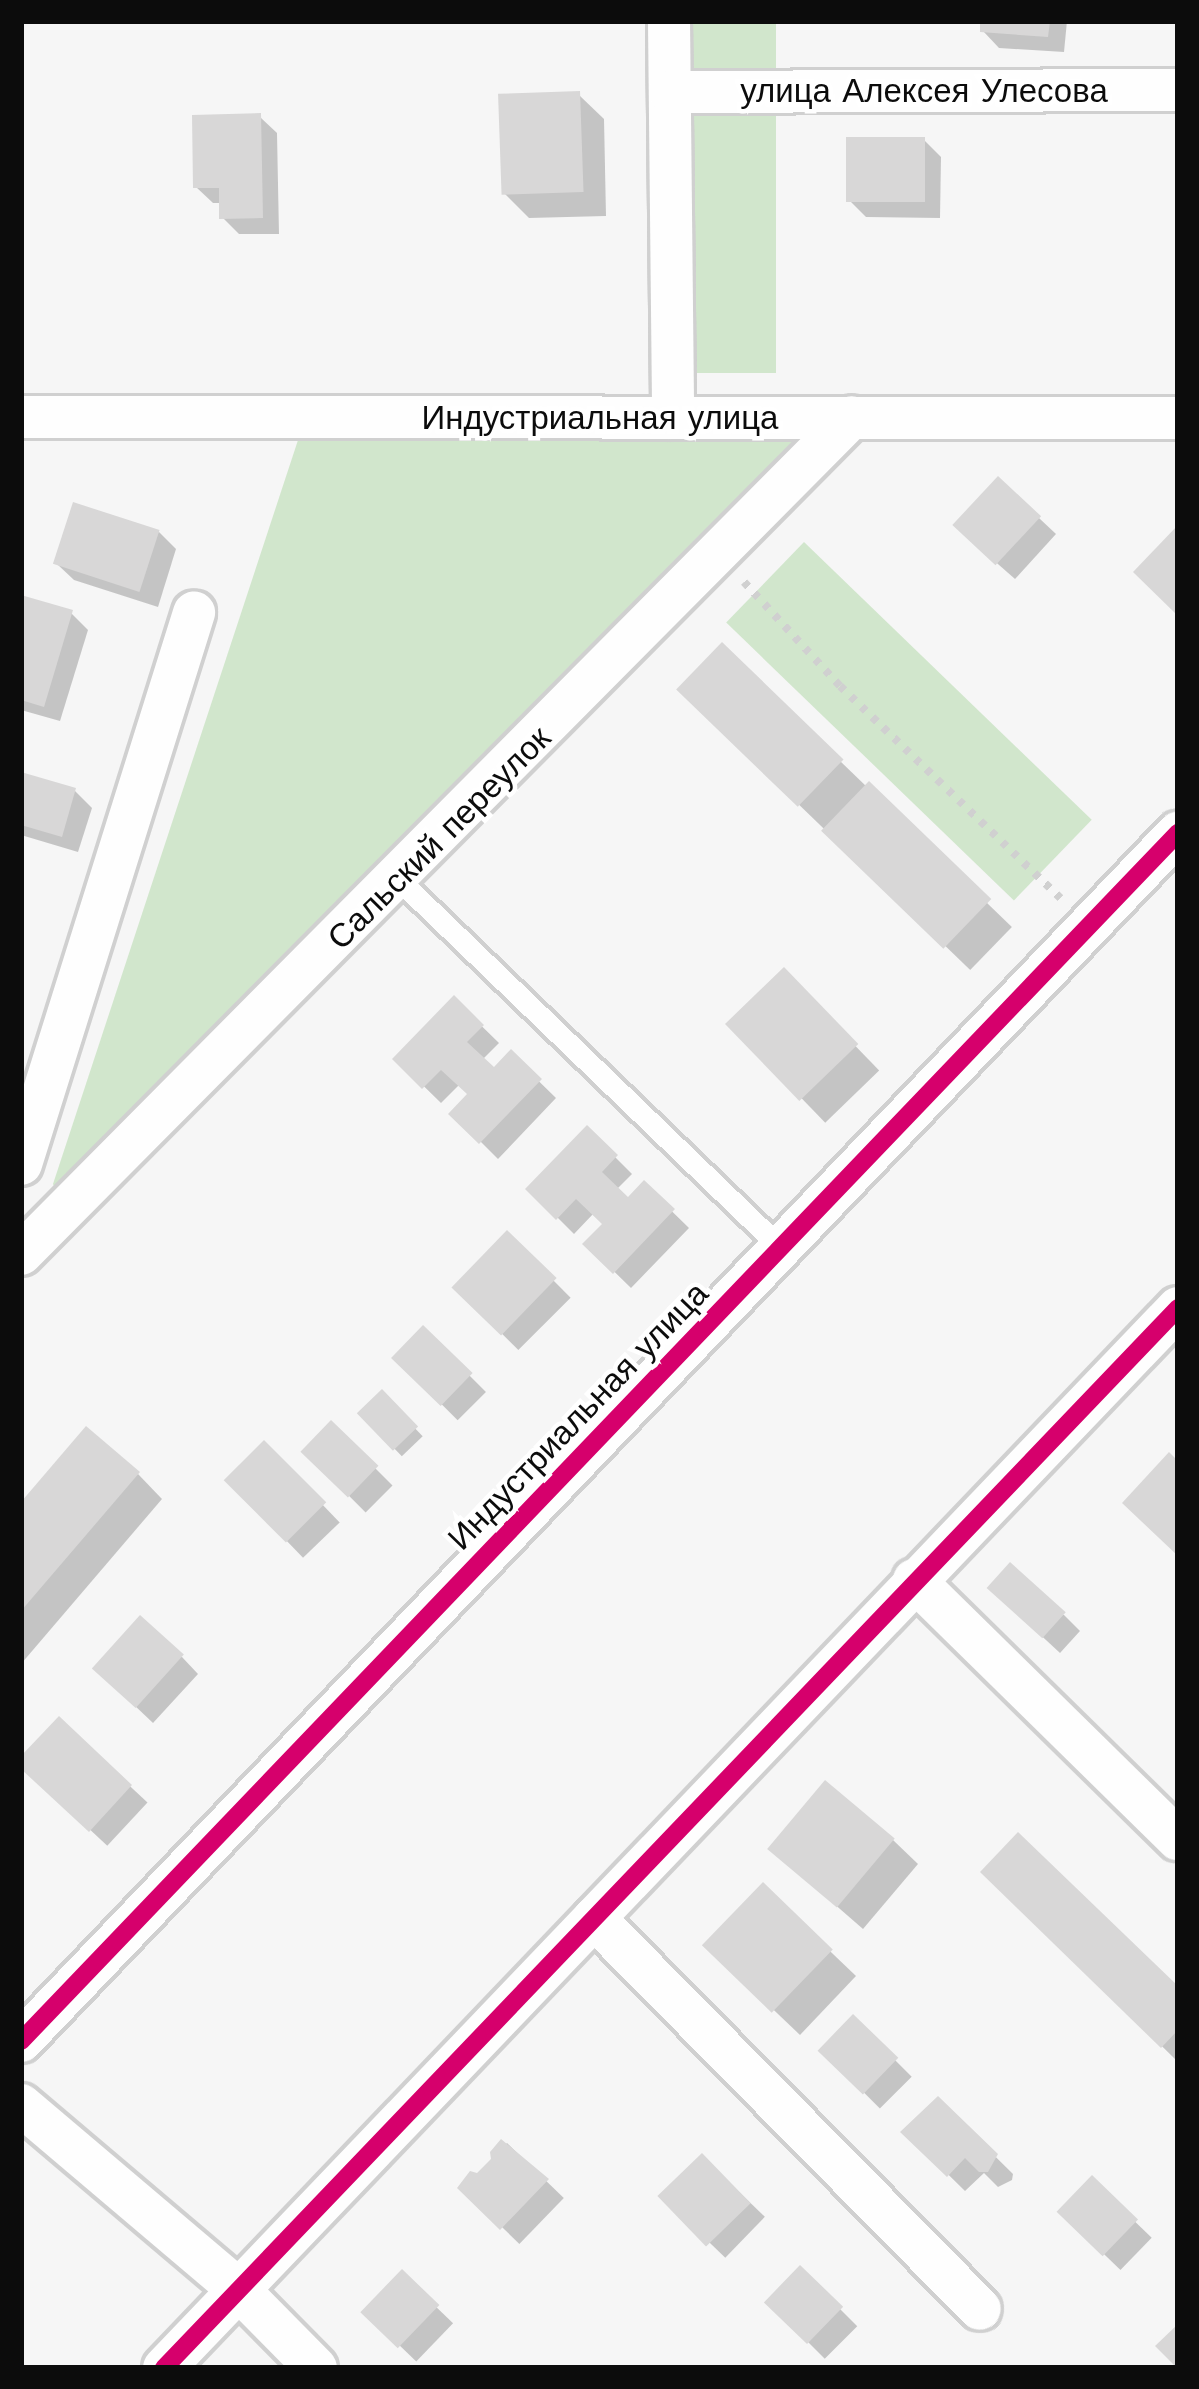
<!DOCTYPE html>
<meta charset="utf-8">
<style>
body{margin:0}
#map{position:relative;width:1199px;height:2389px;overflow:hidden;background:#f6f6f6;font-family:"Work Sans",sans-serif}
div>[style]{position:absolute}
.green>*{inset:0;background:#d1e6cc;transform-origin:0 0}
.shadow>*{inset:0;background:#0003;transform-origin:0 0}
.building>*{inset:0;background:#d8d7d7;transform-origin:0 0}
.path>*{height:8px;margin-top:-4px;transform-origin:0;background:repeating-linear-gradient(90deg,#d0d0d0 0 6px,transparent 0 15px)}
.roads{filter:drop-shadow(3px 0 #d0d0d0) drop-shadow(-3px 0 #d0d0d0) drop-shadow(0 3px #d0d0d0) drop-shadow(0 -3px #d0d0d0)}
.service>*{height:21px;margin:-10.5px;padding:0 10.5px;transform-origin:10.5px;border-radius:10.5px;background:#fefefe}
.minor>*{height:42px;margin:-21px;padding:0 21px;transform-origin:21px;border-radius:21px;background:#fefefe}
.cycleway>*{height:18px;margin:-9px;padding:0 9px;transform-origin:9px;border-radius:9px;background:#d6006c}
span{translate:-50% -50%;white-space:nowrap;text-align:center;line-height:1.15;-webkit-text-stroke:9px #fff;paint-order:stroke}
.street-label{font-size:33px;color:#0c0c0c}
.frame{position:absolute;inset:0;border:24px solid #0c0c0c;pointer-events:none}
</style>
<div id="map">
<div class="green">
<div style="left:690px;top:21px;width:86px;height:352px"></div>
<div style="clip-path:polygon(301px 431px,797px 431px,800px 447px,61px 1201px,53px 1184px)"></div>
<div style="left:804px;top:542px;width:400px;height:112px;rotate:44deg"></div>
</div>
<div class="shadow">
<div style="clip-path:polygon(983px 21px,1067px 21px,1064px 52px,999px 48px,983px 31px)"></div>
<div style="clip-path:polygon(579px 95px,604px 119px,606px 216px,529px 218px,504px 193px)"></div>
<div style="clip-path:polygon(260px 117px,277px 133px,279px 234px,239px 234px,222px 217px,222px 203px,213px 203px,196px 187px)"></div>
<div style="clip-path:polygon(924px 140px,941px 157px,940px 218px,866px 217px,849px 200px)"></div>
<div style="clip-path:polygon(1039px 518px,1056px 534px,1015px 579px,974px 543px)"></div>
<div style="clip-path:polygon(159px 532px,176px 549px,158px 607px,74px 580px,57px 564px)"></div>
<div style="clip-path:polygon(21px 598px,71px 613px,88px 630px,60px 721px,21px 710px)"></div>
<div style="left:722px;top:647px;width:403px;height:60px;rotate:44deg"></div>
<div style="clip-path:polygon(21px 775px,75px 791px,92px 808px,78px 852px,21px 835px)"></div>
<div style="left:784px;top:972px;width:137px;height:75px;rotate:46deg"></div>
<div style="clip-path:polygon(454px 999px,499px 1043px,482px 1060px,494px 1071px,511px 1054px,556px 1098px,498px 1159px,453px 1114px,471px 1095px,460px 1084px,441px 1103px,396px 1059px)"></div>
<div style="clip-path:polygon(587px 1129px,632px 1174px,616px 1190px,628px 1201px,644px 1184px,689px 1228px,631px 1288px,586px 1244px,606px 1224px,594px 1213px,574px 1234px,529px 1189px)"></div>
<div style="left:507px;top:1234px;width:90px;height:74px;rotate:45deg"></div>
<div style="left:423px;top:1329px;width:89px;height:40px;rotate:45deg"></div>
<div style="left:381px;top:1393px;width:60px;height:29px;rotate:46deg"></div>
<div style="left:331px;top:1424px;width:87px;height:38px;rotate:45deg"></div>
<div style="left:264px;top:1444px;width:109px;height:51px;rotate:46deg"></div>
<div style="clip-path:polygon(138px 1474px,162px 1499px,21px 1664px,21px 1507px)"></div>
<div style="clip-path:polygon(1007px 1604px,1064px 1615px,1080px 1631px,1060px 1653px)"></div>
<div style="clip-path:polygon(182px 1657px,198px 1674px,153px 1723px,94px 1667px)"></div>
<div style="left:59px;top:1720px;width:121px;height:59px;rotate:43deg"></div>
<div style="clip-path:polygon(893px 1840px,918px 1864px,863px 1929px,771px 1849px)"></div>
<div style="clip-path:polygon(984px 1871px,1178px 1990px,1178px 2062px)"></div>
<div style="clip-path:polygon(763px 1887px,856px 1976px,800px 2035px,732px 1970px)"></div>
<div style="left:853px;top:2018px;width:83px;height:45px;rotate:45deg"></div>
<div style="clip-path:polygon(938px 2100px,1013px 2174px,1012px 2180px,998px 2187px,984px 2173px,965px 2191px,905px 2132px)"></div>
<div style="left:507px;top:2143px;width:79px;height:64px;rotate:44deg"></div>
<div style="left:703px;top:2157px;width:86px;height:57px;rotate:44deg"></div>
<div style="left:1092px;top:2180px;width:83px;height:45px;rotate:44deg"></div>
<div style="left:800px;top:2269px;width:81px;height:46px;rotate:45deg"></div>
<div style="left:402px;top:2274px;width:71px;height:53px;rotate:44deg"></div>
</div>
<div class="building">
<div style="clip-path:polygon(980px 21px,1050px 21px,1048px 37px,980px 32px)"></div>
<div style="left:580px;top:91px;width:101px;height:82px;rotate:88deg"></div>
<div style="clip-path:polygon(261px 113px,263px 218px,219px 219px,219px 188px,193px 188px,192px 115px)"></div>
<div style="left:846px;top:137px;width:79px;height:65px"></div>
<div style="left:998px;top:476px;width:59px;height:67px;rotate:43deg"></div>
<div style="left:73px;top:502px;width:91px;height:65px;rotate:18deg"></div>
<div style="clip-path:polygon(1178px 525px,1178px 616px,1133px 572px)"></div>
<div style="clip-path:polygon(21px 595px,73px 610px,44px 707px,21px 700px)"></div>
<div style="left:722px;top:642px;width:169px;height:66px;rotate:44deg"></div>
<div style="clip-path:polygon(21px 772px,76px 788px,62px 837px,21px 825px)"></div>
<div style="left:869px;top:781px;width:170px;height:69px;rotate:44deg"></div>
<div style="left:784px;top:967px;width:107px;height:82px;rotate:46deg"></div>
<div style="clip-path:polygon(454px 995px,484px 1025px,467px 1042px,494px 1067px,511px 1049px,542px 1079px,479px 1144px,448px 1114px,467px 1094px,441px 1070px,422px 1089px,392px 1059px)"></div>
<div style="clip-path:polygon(587px 1125px,618px 1155px,602px 1172px,628px 1197px,644px 1180px,675px 1209px,613px 1274px,582px 1244px,602px 1224px,576px 1199px,556px 1220px,525px 1189px)"></div>
<div style="left:507px;top:1230px;width:69px;height:80px;rotate:44deg"></div>
<div style="left:423px;top:1325px;width:69px;height:46px;rotate:44deg"></div>
<div style="left:382px;top:1389px;width:52px;height:35px;rotate:46deg"></div>
<div style="left:331px;top:1420px;width:66px;height:44px;rotate:44deg"></div>
<div style="clip-path:polygon(86px 1426px,140px 1472px,21px 1611px,21px 1502px)"></div>
<div style="left:264px;top:1440px;width:88px;height:57px;rotate:45deg"></div>
<div style="clip-path:polygon(1169px 1452px,1178px 1461px,1178px 1556px,1122px 1503px)"></div>
<div style="left:1010px;top:1562px;width:75px;height:35px;rotate:42deg"></div>
<div style="left:140px;top:1615px;width:59px;height:72px;rotate:42deg"></div>
<div style="clip-path:polygon(59px 1716px,132px 1785px,89px 1832px,21px 1769px,21px 1756px)"></div>
<div style="left:825px;top:1780px;width:91px;height:90px;rotate:40deg"></div>
<div style="clip-path:polygon(1018px 1832px,1178px 1986px,1178px 2030px,1161px 2048px,980px 1872px)"></div>
<div style="left:763px;top:1882px;width:97px;height:88px;rotate:44deg"></div>
<div style="left:853px;top:2014px;width:63px;height:51px;rotate:44deg"></div>
<div style="clip-path:polygon(938px 2096px,998px 2154px,988px 2172px,979px 2172px,965px 2158px,947px 2177px,900px 2132px)"></div>
<div style="clip-path:polygon(501px 2139px,549px 2179px,500px 2230px,457px 2188px,470px 2171px,477px 2173px,491px 2159px,490px 2152px)"></div>
<div style="left:702px;top:2153px;width:70px;height:62px;rotate:46deg"></div>
<div style="left:1092px;top:2175px;width:64px;height:51px;rotate:44deg"></div>
<div style="left:800px;top:2265px;width:60px;height:52px;rotate:44deg"></div>
<div style="left:402px;top:2269px;width:52px;height:60px;rotate:44deg"></div>
<div style="clip-path:polygon(1178px 2324px,1178px 2368px,1177px 2368px,1155px 2346px)"></div>
</div>
<div class="path">
<div style="left:744px;top:582px;width:142px;rotate:47.3deg"></div>
<div style="left:840px;top:686px;width:306px;rotate:43.9deg"></div>
</div>
<div class="roads">
<div class="service">
<div style="left:399px;top:880px;width:530px;rotate:43.93deg"></div>
</div>
<div class="minor">
<div style="left:669px;top:21px;width:397px;rotate:89.4deg"></div>
<div style="left:670px;top:92px;width:508px;rotate:-0.23deg"></div>
<div style="left:21px;top:417px;width:1157px;rotate:0.05deg"></div>
<div style="left:21px;top:1164px;width:578px;rotate:-72.57deg"></div>
<div style="left:21px;top:1254px;width:1179px;rotate:-45.21deg"></div>
<div style="left:914px;top:1580px;width:370px;rotate:44.5deg"></div>
<div style="left:594px;top:1918px;width:549px;rotate:45.37deg"></div>
<div style="left:21px;top:2041px;width:1673px;rotate:-46.24deg"></div>
<div style="left:21px;top:2105px;width:285px;rotate:40.3deg"></div>
<div style="left:238px;top:2289px;width:111px;rotate:45.4deg"></div>
<div style="left:164px;top:2368px;width:1467px;rotate:-46.27deg"></div>
</div>
</div>
<div class="cycleway">
<div style="left:21px;top:2041px;width:1673px;rotate:-46.24deg"></div>
<div style="left:164px;top:2368px;width:1467px;rotate:-46.27deg"></div>
</div>
<div class="street-label">
<span style="left:924px;top:91px">улица Алексея Улесова</span>
<span style="left:600px;top:418px">Индустриальная улица</span>
<span style="left:439px;top:838px;rotate:-45deg">Сальский переулок</span>
<span style="left:578px;top:1416px;rotate:-46deg">Индустриальная улица</span>
</div>
<div class="frame"></div>
</div>
